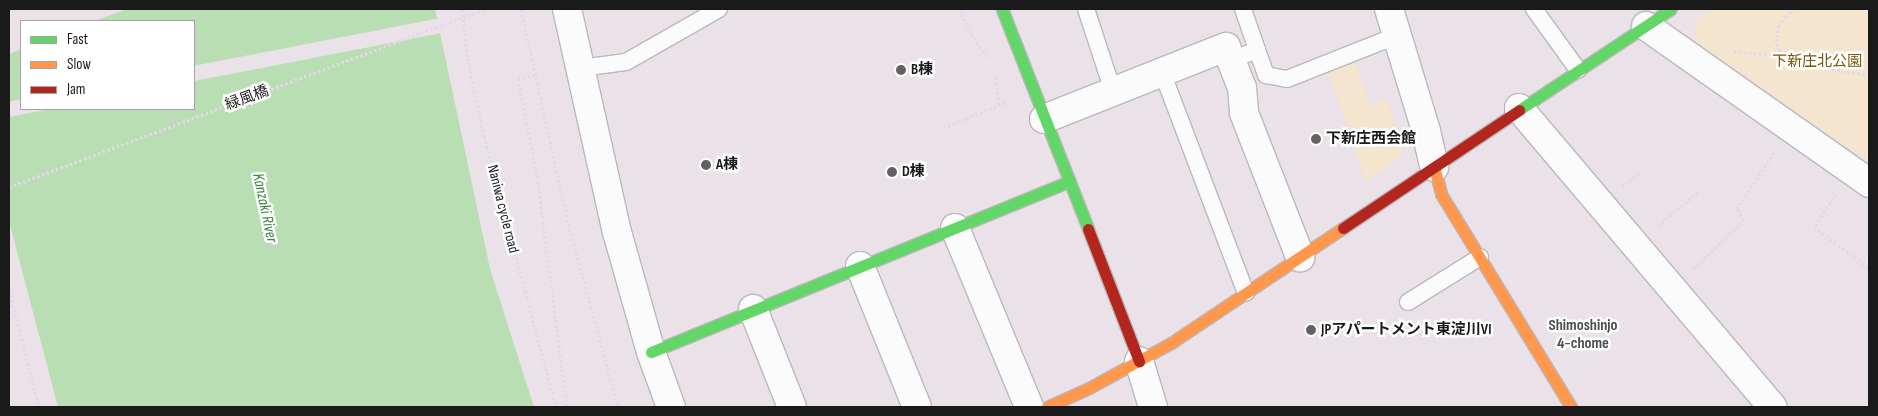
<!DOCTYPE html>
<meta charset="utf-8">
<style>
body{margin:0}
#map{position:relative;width:1878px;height:416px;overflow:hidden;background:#eae2e8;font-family:"Sofia Sans Condensed","Noto Sans JP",sans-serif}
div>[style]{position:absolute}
.park>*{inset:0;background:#f3e5ce}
.water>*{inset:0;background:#badeb4}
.pier>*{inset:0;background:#eae2e8;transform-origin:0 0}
.path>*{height:3px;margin-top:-1.5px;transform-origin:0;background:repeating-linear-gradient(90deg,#e5d6ea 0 2.5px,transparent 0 5px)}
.roads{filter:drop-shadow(1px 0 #bbb7ba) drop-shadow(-1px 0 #bbb7ba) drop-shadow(0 1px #bbb7ba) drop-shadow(0 -1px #bbb7ba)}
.lane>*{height:16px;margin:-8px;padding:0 8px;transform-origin:8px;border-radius:8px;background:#fcfbfc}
.street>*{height:28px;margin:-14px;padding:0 14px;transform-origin:14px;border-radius:14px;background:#fcfbfc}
.fast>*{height:11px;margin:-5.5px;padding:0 5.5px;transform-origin:5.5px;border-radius:5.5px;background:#63d668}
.slow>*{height:11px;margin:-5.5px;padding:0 5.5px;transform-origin:5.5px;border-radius:5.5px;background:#ff974d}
.jam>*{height:11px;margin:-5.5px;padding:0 5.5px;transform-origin:5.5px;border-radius:5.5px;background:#b3261e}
.path-bridge>*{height:3px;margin-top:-1.5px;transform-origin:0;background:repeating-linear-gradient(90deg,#e5d6ea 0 2.5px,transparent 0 5px)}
.dots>*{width:14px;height:14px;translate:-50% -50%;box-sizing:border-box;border:2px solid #fff;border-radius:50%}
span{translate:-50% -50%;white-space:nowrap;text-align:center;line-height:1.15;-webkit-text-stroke:5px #fff;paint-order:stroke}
.park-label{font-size:15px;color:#795908}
.poi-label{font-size:15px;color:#1a1a1a;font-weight:700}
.left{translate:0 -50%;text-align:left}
.street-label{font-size:15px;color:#1a1a1a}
.water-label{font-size:16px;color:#388442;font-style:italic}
.neighbourhood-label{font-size:16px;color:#4d4d4d;font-weight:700}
.frame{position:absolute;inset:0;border:10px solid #1a1a1a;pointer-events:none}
.legend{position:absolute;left:20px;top:20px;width:175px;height:90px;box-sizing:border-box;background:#fff;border:1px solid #a3a3a3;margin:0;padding:6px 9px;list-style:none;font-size:15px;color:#1a1a1a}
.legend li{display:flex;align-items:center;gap:10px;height:25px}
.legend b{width:25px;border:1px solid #a3a3a3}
</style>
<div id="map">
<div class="park">
<div style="clip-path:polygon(1713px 9px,1869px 9px,1869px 162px,1695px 41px,1695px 21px)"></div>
<div style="clip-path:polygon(1356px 63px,1370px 105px,1387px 99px,1403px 147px,1397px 160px,1365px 182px,1329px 73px)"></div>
</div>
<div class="water">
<div style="clip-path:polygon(evenodd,9px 9px,435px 9px,490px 269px,534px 407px,58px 407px,9px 221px,9px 9px,21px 21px,194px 21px,194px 109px,21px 109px,21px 21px)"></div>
</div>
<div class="pier">
<div style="clip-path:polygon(9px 9px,127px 9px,94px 21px,21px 21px,21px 49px,9px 54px)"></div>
<div style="left:440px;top:18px;width:15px;height:460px;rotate:79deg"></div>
</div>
<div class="path">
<div style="left:462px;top:9px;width:52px;rotate:83.4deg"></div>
<div style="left:468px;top:61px;width:77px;rotate:78deg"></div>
<div style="left:484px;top:136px;width:280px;rotate:75.1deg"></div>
<div style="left:521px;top:9px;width:215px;rotate:77.6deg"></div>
<div style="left:567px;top:219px;width:195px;rotate:74.8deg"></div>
<div style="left:960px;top:9px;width:27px;rotate:66deg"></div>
<div style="left:971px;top:34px;width:28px;rotate:55deg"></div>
<div style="left:1796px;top:9px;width:12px;rotate:145deg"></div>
<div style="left:1786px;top:16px;width:11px;rotate:128deg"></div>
<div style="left:1779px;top:25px;width:14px;rotate:102deg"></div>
<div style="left:1776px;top:39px;width:14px;rotate:73deg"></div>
<div style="left:1780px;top:52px;width:12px;rotate:42deg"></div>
<div style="left:1789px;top:60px;width:15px;rotate:16deg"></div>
<div style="left:1803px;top:64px;width:67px;rotate:9.5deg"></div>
<div style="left:1734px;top:52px;width:36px;rotate:3deg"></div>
<div style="left:1770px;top:54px;width:10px;rotate:-11deg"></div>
<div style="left:535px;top:75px;width:17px;rotate:170deg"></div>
<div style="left:518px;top:78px;width:100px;rotate:79deg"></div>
<div style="left:537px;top:176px;width:233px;rotate:82.6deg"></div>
<div style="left:995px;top:77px;width:29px;rotate:82deg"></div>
<div style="left:943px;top:128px;width:69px;rotate:-22.1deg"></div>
<div style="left:1622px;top:187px;width:26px;rotate:-40deg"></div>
<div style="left:1836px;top:194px;width:40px;rotate:124deg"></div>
<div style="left:1814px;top:227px;width:69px;rotate:36.7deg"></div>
<div style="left:1658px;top:226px;width:52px;rotate:-40.4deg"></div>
<div style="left:1693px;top:269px;width:71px;rotate:-43.9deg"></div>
<div style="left:1744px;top:220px;width:13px;rotate:-122deg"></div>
<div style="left:1737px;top:209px;width:69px;rotate:-56.8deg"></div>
<div style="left:9px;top:290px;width:121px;rotate:75.6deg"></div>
</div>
<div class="roads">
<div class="lane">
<div style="left:1086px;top:9px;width:86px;rotate:71.8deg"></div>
<div style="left:1243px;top:9px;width:43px;rotate:71.1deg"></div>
<div style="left:1534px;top:9px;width:75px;rotate:54.2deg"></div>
<div style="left:1231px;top:60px;width:28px;rotate:-21deg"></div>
<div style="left:1257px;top:50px;width:27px;rotate:70deg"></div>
<div style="left:1266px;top:75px;width:21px;rotate:11deg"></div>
<div style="left:1287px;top:79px;width:119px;rotate:-21.6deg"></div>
<div style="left:581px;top:68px;width:45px;rotate:-7.6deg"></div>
<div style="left:626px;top:62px;width:107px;rotate:-29.7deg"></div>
<div style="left:1162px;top:72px;width:236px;rotate:69.2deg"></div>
<div style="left:1408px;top:302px;width:85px;rotate:-32deg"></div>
</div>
<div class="street">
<div style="left:567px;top:9px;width:229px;rotate:77.4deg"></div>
<div style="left:617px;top:232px;width:125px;rotate:74.2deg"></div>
<div style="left:651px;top:352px;width:59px;rotate:70deg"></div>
<div style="left:1389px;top:9px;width:127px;rotate:73.1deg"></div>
<div style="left:1426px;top:131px;width:37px;rotate:77deg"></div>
<div style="left:1646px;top:26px;width:273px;rotate:35.1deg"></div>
<div style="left:1519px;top:108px;width:392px;rotate:49.7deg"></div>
<div style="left:1044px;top:119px;width:196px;rotate:-21.6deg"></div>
<div style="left:1226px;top:47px;width:44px;rotate:68.7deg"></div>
<div style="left:1242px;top:88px;width:25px;rotate:85deg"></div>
<div style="left:1244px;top:113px;width:155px;rotate:68.7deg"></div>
<div style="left:955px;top:228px;width:194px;rotate:67.5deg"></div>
<div style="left:860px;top:266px;width:152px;rotate:68deg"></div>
<div style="left:753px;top:309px;width:105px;rotate:68.3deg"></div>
<div style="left:1139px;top:361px;width:48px;rotate:73.1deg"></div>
</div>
<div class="fast">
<div style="left:1002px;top:9px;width:236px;rotate:68.6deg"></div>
<div style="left:1519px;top:110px;width:182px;rotate:-33.6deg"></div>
<div style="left:651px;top:352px;width:452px;rotate:-22.2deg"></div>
</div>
<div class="slow">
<div style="left:1434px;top:167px;width:28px;rotate:75deg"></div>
<div style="left:1441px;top:194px;width:250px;rotate:58.6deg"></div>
<div style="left:1047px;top:407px;width:46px;rotate:-24.3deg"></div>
<div style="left:1089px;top:388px;width:94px;rotate:-28.8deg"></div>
<div style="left:1171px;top:343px;width:207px;rotate:-33.8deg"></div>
</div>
<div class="jam">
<div style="left:1343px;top:228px;width:212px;rotate:-33.8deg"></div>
<div style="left:1088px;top:229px;width:142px;rotate:68.9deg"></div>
</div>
</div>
<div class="path-bridge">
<div style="left:9px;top:187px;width:508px;rotate:-20.5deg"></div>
</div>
<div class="dots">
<div style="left:901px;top:70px;background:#636062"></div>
<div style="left:1316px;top:139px;background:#636062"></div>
<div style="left:706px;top:165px;background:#636062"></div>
<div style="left:892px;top:172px;background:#636062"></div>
<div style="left:1311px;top:330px;background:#636062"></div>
</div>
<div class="park-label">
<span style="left:1817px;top:62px">下新庄北公園</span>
</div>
<div class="poi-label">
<span class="left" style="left:911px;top:70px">B棟</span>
<span class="left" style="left:1326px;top:139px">下新庄西会館</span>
<span class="left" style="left:716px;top:165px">A棟</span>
<span class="left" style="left:902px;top:172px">D棟</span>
<span class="left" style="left:1321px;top:330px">JPアパートメント東淀川VI</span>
</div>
<div class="street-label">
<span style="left:247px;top:98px;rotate:-20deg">緑風橋</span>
<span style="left:503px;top:209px;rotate:76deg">Naniwa cycle road</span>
</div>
<div class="water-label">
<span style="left:264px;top:208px;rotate:78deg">Kanzaki River</span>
</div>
<div class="neighbourhood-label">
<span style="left:1583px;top:335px">Shimoshinjo<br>4-chome</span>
</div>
<div class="frame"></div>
<ul class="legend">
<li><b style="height:6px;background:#63d668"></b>Fast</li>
<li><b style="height:6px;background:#ff974d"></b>Slow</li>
<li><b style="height:6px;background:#b3261e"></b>Jam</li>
</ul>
</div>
